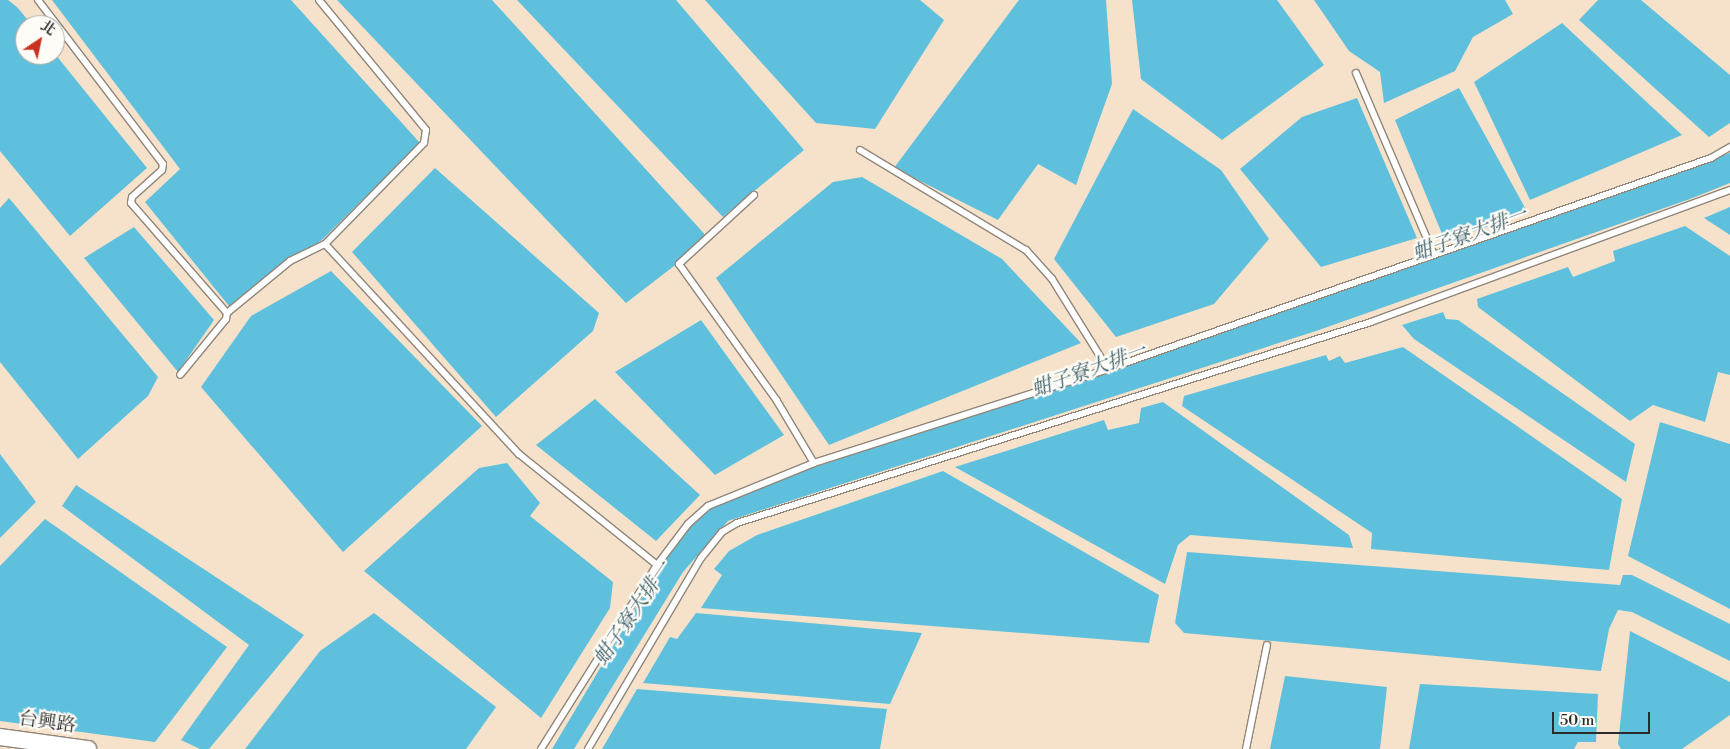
<!DOCTYPE html>
<meta charset="utf-8">
<style>
body{margin:0}
#map{position:relative;width:1730px;height:749px;overflow:hidden;background:#f6e2ca;font-family:"Libre Bodoni","Noto Serif TC",serif}
div>[style]{position:absolute}
.water>*{inset:0;background:#5fc0dd}
.roads{filter:drop-shadow(1px 0 #90867a) drop-shadow(-1px 0 #90867a) drop-shadow(0 1px #90867a) drop-shadow(0 -1px #90867a)}
.service>*{height:6px;margin:-3px;padding:0 3px;transform-origin:3px;border-radius:3px;background:#fff}
.tertiary>*{height:16px;margin:-8px;padding:0 8px;transform-origin:8px;border-radius:8px;background:#fff}
span{translate:-50% -50%;white-space:nowrap;text-align:center;line-height:1.15;-webkit-text-stroke:4.5px #fdfcf7;paint-order:stroke}
.street-label{font-size:19px;color:#2b2b2b}
.water-label{font-size:20px;color:#3d5f69;font-style:italic}
.north{position:absolute;left:15px;top:15px;width:50px;height:50px;box-sizing:border-box;background:#fdfcf7;border:1px solid #a9a8a5;border-radius:50%;rotate:34deg;font-size:14px;font-weight:700;line-height:20px;text-align:center;color:#2b2b2b}
.north::after{content:'';display:block;margin:auto;width:18px;height:22px;background:#c8321e;clip-path:polygon(50% 0,100% 100%,50% 72%,0 100%)}
.scale{position:absolute;left:1552px;top:712px;width:98px;height:22px;box-sizing:border-box;border:2px solid #2b2b2b;border-top:0;padding-left:6px;font-size:15px;line-height:18px;white-space:nowrap;color:#2b2b2b;-webkit-text-stroke:4px #fdfcf7;paint-order:stroke}
</style>
<div id="map">
<div class="water">
<div style="clip-path:polygon(0 0,8px 0,17px 7px,32px 25px,25px 25px,25px 55px,55px 54px,147px 168px,70px 236px,0 151px)"></div>
<div style="clip-path:polygon(52px 0,291px 0,420px 143px,324px 238px,233px 311px,145px 202px,180px 169px)"></div>
<div style="clip-path:polygon(337px 0,492px 0,709px 239px,626px 303px)"></div>
<div style="clip-path:polygon(517px 0,676px 0,804px 150px,723px 217px)"></div>
<div style="clip-path:polygon(705px 0,920px 0,944px 20px,875px 129px,816px 123px)"></div>
<div style="clip-path:polygon(1019px 0,1106px 0,1112px 84px,1076px 185px,1038px 164px,998px 220px,894px 168px)"></div>
<div style="clip-path:polygon(1132px 0,1277px 0,1324px 65px,1222px 140px,1141px 79px)"></div>
<div style="clip-path:polygon(1314px 0,1505px 0,1513px 14px,1473px 37px,1455px 71px,1384px 103px,1380px 72px,1349px 51px)"></div>
<div style="clip-path:polygon(1598px 0,1641px 0,1730px 75px,1730px 123px,1709px 137px,1579px 20px)"></div>
<div style="clip-path:polygon(1562px 23px,1682px 135px,1530px 200px,1474px 82px)"></div>
<div style="clip-path:polygon(1459px 88px,1528px 213px,1445px 241px,1395px 120px)"></div>
<div style="clip-path:polygon(1357px 98px,1417px 238px,1321px 267px,1240px 169px,1302px 117px)"></div>
<div style="clip-path:polygon(1133px 109px,1221px 170px,1269px 239px,1214px 304px,1116px 337px,1054px 259px)"></div>
<div style="clip-path:polygon(1730px 153px,1730px 183px,1690px 199px,1316px 331px,728px 521px,683px 572px,574px 749px,552px 749px,668px 554px,695px 519px,728px 497px)"></div>
<div style="clip-path:polygon(435px 168px,599px 313px,593px 331px,496px 417px,352px 252px)"></div>
<div style="clip-path:polygon(862px 177px,1002px 259px,1081px 343px,829px 445px,716px 278px,833px 182px)"></div>
<div style="clip-path:polygon(9px 198px,158px 377px,148px 396px,78px 459px,0 362px,0 208px)"></div>
<div style="clip-path:polygon(1730px 207px,1730px 235px,1704px 218px)"></div>
<div style="clip-path:polygon(1685px 226px,1730px 256px,1730px 375px,1718px 372px,1705px 422px,1653px 405px,1630px 421px,1478px 307px,1477px 299px,1568px 267px,1573px 277px,1615px 261px,1613px 251px)"></div>
<div style="clip-path:polygon(134px 227px,214px 320px,178px 372px,84px 258px)"></div>
<div style="clip-path:polygon(331px 271px,482px 426px,343px 552px,201px 387px,251px 316px)"></div>
<div style="clip-path:polygon(1443px 312px,1446px 319px,1458px 320px,1635px 444px,1626px 482px,1414px 339px,1402px 325px)"></div>
<div style="clip-path:polygon(701px 320px,784px 435px,715px 475px,615px 372px)"></div>
<div style="clip-path:polygon(1403px 347px,1622px 499px,1609px 570px,1371px 549px,1372px 533px,1182px 406px,1184px 396px,1326px 355px,1329px 361px,1340px 356px,1345px 363px)"></div>
<div style="clip-path:polygon(595px 399px,700px 495px,656px 541px,536px 445px)"></div>
<div style="clip-path:polygon(1163px 402px,1349px 535px,1353px 548px,1190px 535px,1178px 545px,1165px 584px,955px 467px,1104px 420px,1108px 430px,1139px 423px,1141px 408px)"></div>
<div style="clip-path:polygon(1660px 422px,1730px 444px,1730px 609px,1628px 556px)"></div>
<div style="clip-path:polygon(0 454px,36px 502px,0 538px)"></div>
<div style="clip-path:polygon(507px 463px,540px 503px,530px 516px,613px 582px,610px 608px,541px 718px,364px 571px,479px 468px)"></div>
<div style="clip-path:polygon(943px 471px,1159px 595px,1149px 643px,701px 608px,722px 575px,714px 569px,729px 551px,757px 535px)"></div>
<div style="clip-path:polygon(76px 485px,304px 635px,209px 749px,200px 749px,181px 740px,249px 645px,62px 506px)"></div>
<div style="clip-path:polygon(45px 519px,227px 647px,155px 742px,0 721px,0 566px)"></div>
<div style="clip-path:polygon(1187px 552px,1620px 585px,1623px 575px,1632px 575px,1730px 624px,1730px 661px,1632px 612px,1618px 610px,1609px 629px,1601px 671px,1184px 633px,1175px 623px)"></div>
<div style="clip-path:polygon(374px 613px,496px 707px,466px 749px,245px 749px,320px 651px)"></div>
<div style="clip-path:polygon(696px 613px,922px 633px,890px 704px,643px 683px,670px 637px,677px 639px)"></div>
<div style="clip-path:polygon(1630px 631px,1730px 682px,1730px 715px,1682px 749px,1621px 749px,1618px 744px)"></div>
<div style="clip-path:polygon(1285px 676px,1387px 687px,1380px 749px,1270px 749px)"></div>
<div style="clip-path:polygon(1420px 684px,1598px 694px,1596px 742px,1578px 742px,1574px 749px,1409px 749px)"></div>
<div style="clip-path:polygon(637px 689px,887px 709px,880px 749px,602px 749px)"></div>
</div>
<div class="roads">
<div class="service">
<div style="left:38px;top:0;width:206px;rotate:52.7deg"></div>
<div style="left:163px;top:164px;width:6px;rotate:99deg"></div>
<div style="left:162px;top:170px;width:40px;rotate:138deg"></div>
<div style="left:132px;top:197px;width:6px;rotate:99deg"></div>
<div style="left:131px;top:203px;width:146px;rotate:48.9deg"></div>
<div style="left:227px;top:313px;width:6px;rotate:99deg"></div>
<div style="left:226px;top:319px;width:72px;rotate:129.4deg"></div>
<div style="left:319px;top:0;width:168px;rotate:50.5deg"></div>
<div style="left:426px;top:130px;width:13px;rotate:99deg"></div>
<div style="left:424px;top:143px;width:141px;rotate:134.4deg"></div>
<div style="left:1356px;top:73px;width:196px;rotate:66.8deg"></div>
<div style="left:860px;top:150px;width:194px;rotate:31.1deg"></div>
<div style="left:1026px;top:250px;width:39px;rotate:48deg"></div>
<div style="left:1052px;top:279px;width:106px;rotate:58.1deg"></div>
<div style="left:754px;top:195px;width:102px;rotate:137.4deg"></div>
<div style="left:679px;top:264px;width:168px;rotate:54.4deg"></div>
<div style="left:777px;top:401px;width:72px;rotate:59.2deg"></div>
<div style="left:227px;top:313px;width:82px;rotate:-39.5deg"></div>
<div style="left:290px;top:261px;width:39px;rotate:-26deg"></div>
<div style="left:325px;top:244px;width:286px;rotate:47.3deg"></div>
<div style="left:519px;top:454px;width:177px;rotate:38.8deg"></div>
<div style="left:541px;top:749px;width:218px;rotate:-57.8deg"></div>
<div style="left:657px;top:565px;width:51px;rotate:-52.9deg"></div>
<div style="left:688px;top:524px;width:27px;rotate:-42deg"></div>
<div style="left:708px;top:506px;width:114px;rotate:-22.1deg"></div>
<div style="left:814px;top:463px;width:309px;rotate:-17.7deg"></div>
<div style="left:1108px;top:369px;width:639px;rotate:-19.29deg"></div>
<div style="left:1711px;top:158px;width:22px;rotate:-30deg"></div>
<div style="left:588px;top:749px;width:222px;rotate:-59.4deg"></div>
<div style="left:701px;top:558px;width:33px;rotate:-51deg"></div>
<div style="left:722px;top:532px;width:17px;rotate:-31deg"></div>
<div style="left:737px;top:523px;width:665px;rotate:-17.59deg"></div>
<div style="left:1371px;top:322px;width:382px;rotate:-20.2deg"></div>
<div style="left:1246px;top:749px;width:106px;rotate:-78.6deg"></div>
</div>
<div class="tertiary">
<div style="left:0;top:737px;width:89px;rotate:7.8deg"></div>
</div>
</div>
<div class="street-label">
<span style="left:47px;top:723px;rotate:8deg">台興路</span>
</div>
<div class="water-label">
<span style="left:1470px;top:235px;rotate:-20deg">蚶子寮大排一</span>
<span style="left:1089px;top:371px;rotate:-20deg">蚶子寮大排一</span>
<span style="left:633px;top:614px;rotate:-56deg">蚶子寮大排一</span>
</div>
<div class="north">北</div>
<div class="scale">50 m</div>
</div>
